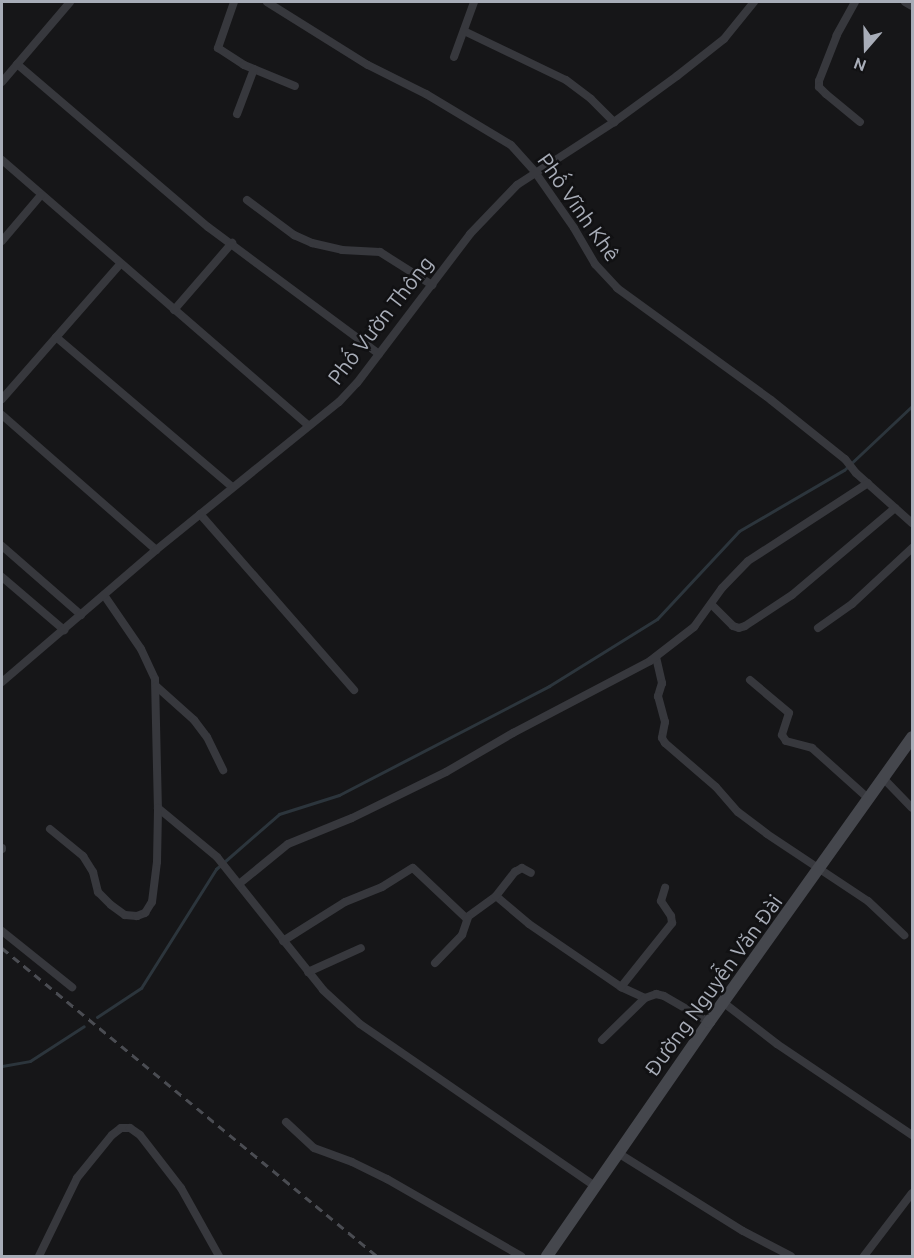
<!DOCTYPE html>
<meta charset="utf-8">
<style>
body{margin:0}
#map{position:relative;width:914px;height:1258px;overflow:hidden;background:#161618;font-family:Ubuntu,sans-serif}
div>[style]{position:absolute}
.stream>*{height:3px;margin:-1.5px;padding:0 1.5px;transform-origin:1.5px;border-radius:1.5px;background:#2c353c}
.street>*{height:8px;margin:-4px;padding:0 4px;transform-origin:4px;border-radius:4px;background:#37383d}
.secondary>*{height:12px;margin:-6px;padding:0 6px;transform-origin:6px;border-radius:6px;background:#45474d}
.rail>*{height:3px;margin-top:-1.5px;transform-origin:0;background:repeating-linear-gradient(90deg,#4a4c52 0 8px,transparent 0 14px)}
span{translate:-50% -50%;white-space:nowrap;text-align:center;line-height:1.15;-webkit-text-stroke:5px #111113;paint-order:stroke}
.street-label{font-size:21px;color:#a8adb8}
.frame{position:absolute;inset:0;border:3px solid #a8adb8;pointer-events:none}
.north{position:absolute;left:836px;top:18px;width:60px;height:60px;-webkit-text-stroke:4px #111113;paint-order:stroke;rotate:200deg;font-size:16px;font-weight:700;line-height:24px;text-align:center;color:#a8adb8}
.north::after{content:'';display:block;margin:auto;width:21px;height:27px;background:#a8adb8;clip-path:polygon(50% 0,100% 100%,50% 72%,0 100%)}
</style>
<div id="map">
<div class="stream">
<div style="left:97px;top:1017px;width:53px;rotate:-33.4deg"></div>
<div style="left:141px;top:988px;width:141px;rotate:-57.8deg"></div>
<div style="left:216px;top:869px;width:84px;rotate:-41.1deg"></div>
<div style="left:279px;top:814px;width:63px;rotate:-17.6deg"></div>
<div style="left:339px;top:795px;width:237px;rotate:-27.4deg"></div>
<div style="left:549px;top:686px;width:127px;rotate:-31.8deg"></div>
<div style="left:657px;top:619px;width:120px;rotate:-47deg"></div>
<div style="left:739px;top:531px;width:121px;rotate:-30.2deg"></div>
<div style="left:844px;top:470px;width:93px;rotate:-43.3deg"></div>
<div style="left:2px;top:1066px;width:28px;rotate:-10deg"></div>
<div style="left:30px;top:1061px;width:64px;rotate:-32.9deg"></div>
</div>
<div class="street">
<div style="left:234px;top:2px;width:49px;rotate:109.2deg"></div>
<div style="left:218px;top:48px;width:31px;rotate:33deg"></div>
<div style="left:244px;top:65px;width:55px;rotate:22.4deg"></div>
<div style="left:267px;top:2px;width:119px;rotate:32deg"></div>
<div style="left:368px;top:65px;width:65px;rotate:26.6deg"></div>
<div style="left:426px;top:94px;width:99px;rotate:31deg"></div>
<div style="left:511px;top:145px;width:36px;rotate:48deg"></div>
<div style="left:535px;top:172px;width:68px;rotate:55.1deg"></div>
<div style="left:574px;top:228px;width:42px;rotate:59.7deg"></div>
<div style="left:595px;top:264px;width:33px;rotate:47deg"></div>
<div style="left:617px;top:288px;width:190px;rotate:36deg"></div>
<div style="left:771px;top:400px;width:95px;rotate:38.6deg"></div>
<div style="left:845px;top:459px;width:18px;rotate:52deg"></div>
<div style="left:856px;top:473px;width:75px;rotate:41.8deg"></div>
<div style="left:855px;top:2px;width:38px;rotate:119deg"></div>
<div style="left:837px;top:35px;width:49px;rotate:111.4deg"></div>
<div style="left:819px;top:81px;width:6px;rotate:90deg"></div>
<div style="left:819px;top:87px;width:10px;rotate:45deg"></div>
<div style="left:826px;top:94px;width:44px;rotate:39.5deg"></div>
<div style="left:905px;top:2px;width:8px;rotate:30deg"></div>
<div style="left:464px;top:31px;width:113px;rotate:25.7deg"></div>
<div style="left:566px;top:80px;width:31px;rotate:37deg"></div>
<div style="left:591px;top:99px;width:33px;rotate:45deg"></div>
<div style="left:454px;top:57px;width:59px;rotate:-70deg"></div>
<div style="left:17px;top:64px;width:251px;rotate:40.5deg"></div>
<div style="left:208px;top:227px;width:213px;rotate:36.6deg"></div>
<div style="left:2px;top:82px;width:105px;rotate:-49.6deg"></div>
<div style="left:237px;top:114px;width:48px;rotate:-69.3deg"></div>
<div style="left:2px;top:160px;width:405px;rotate:40.9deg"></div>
<div style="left:247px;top:200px;width:59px;rotate:36.7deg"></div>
<div style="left:294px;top:235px;width:20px;rotate:24deg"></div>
<div style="left:312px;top:243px;width:31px;rotate:13deg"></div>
<div style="left:342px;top:250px;width:38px;rotate:3deg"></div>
<div style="left:380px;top:252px;width:62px;rotate:32.4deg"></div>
<div style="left:2px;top:241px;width:60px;rotate:-49.7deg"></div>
<div style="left:174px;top:310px;width:89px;rotate:-49.1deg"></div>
<div style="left:56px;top:337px;width:231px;rotate:40.4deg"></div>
<div style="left:2px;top:399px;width:179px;rotate:-48.8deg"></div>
<div style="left:2px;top:415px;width:205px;rotate:41.2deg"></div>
<div style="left:200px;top:514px;width:234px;rotate:48.8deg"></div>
<div style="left:2px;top:546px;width:105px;rotate:41.1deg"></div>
<div style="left:2px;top:577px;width:82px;rotate:40.5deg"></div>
<div style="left:104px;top:595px;width:65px;rotate:55.6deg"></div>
<div style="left:141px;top:649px;width:33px;rotate:65deg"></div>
<div style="left:155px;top:679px;width:129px;rotate:88.7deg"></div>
<div style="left:158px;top:808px;width:77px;rotate:39.7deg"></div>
<div style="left:217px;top:857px;width:170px;rotate:51.4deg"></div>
<div style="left:323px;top:990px;width:50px;rotate:42.6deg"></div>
<div style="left:360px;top:1024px;width:285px;rotate:34.6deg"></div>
<div style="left:711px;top:604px;width:31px;rotate:45deg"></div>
<div style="left:733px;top:626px;width:6px;rotate:18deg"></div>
<div style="left:739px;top:628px;width:6px;rotate:-18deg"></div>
<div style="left:745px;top:626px;width:56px;rotate:-33.4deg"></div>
<div style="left:792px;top:595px;width:135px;rotate:-40.2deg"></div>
<div style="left:818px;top:628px;width:42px;rotate:-35.2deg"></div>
<div style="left:852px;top:604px;width:82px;rotate:-43deg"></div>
<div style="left:656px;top:657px;width:27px;rotate:77deg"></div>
<div style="left:662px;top:683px;width:14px;rotate:107deg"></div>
<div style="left:658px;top:696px;width:27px;rotate:75deg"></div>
<div style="left:665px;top:722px;width:16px;rotate:101deg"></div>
<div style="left:662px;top:738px;width:6px;rotate:59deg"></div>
<div style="left:665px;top:743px;width:67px;rotate:40.8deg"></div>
<div style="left:716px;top:787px;width:33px;rotate:49deg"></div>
<div style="left:738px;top:812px;width:36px;rotate:37deg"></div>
<div style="left:767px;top:834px;width:121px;rotate:33.6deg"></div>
<div style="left:868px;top:901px;width:50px;rotate:43.4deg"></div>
<div style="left:750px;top:680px;width:51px;rotate:40.2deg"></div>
<div style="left:789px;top:713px;width:23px;rotate:108deg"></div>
<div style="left:782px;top:735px;width:7px;rotate:56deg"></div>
<div style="left:786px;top:741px;width:27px;rotate:15deg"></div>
<div style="left:812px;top:748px;width:76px;rotate:41.8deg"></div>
<div style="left:2px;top:682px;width:203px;rotate:-40.6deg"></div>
<div style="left:156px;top:550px;width:235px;rotate:-39deg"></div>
<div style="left:339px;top:402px;width:26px;rotate:-47deg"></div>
<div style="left:357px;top:383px;width:187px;rotate:-52.8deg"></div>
<div style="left:470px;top:234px;width:68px;rotate:-46.2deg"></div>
<div style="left:517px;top:185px;width:116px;rotate:-33deg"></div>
<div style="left:614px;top:122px;width:78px;rotate:-36.1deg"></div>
<div style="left:677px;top:76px;width:60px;rotate:-38.2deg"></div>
<div style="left:724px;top:39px;width:48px;rotate:-51deg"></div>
<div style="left:156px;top:686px;width:51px;rotate:41.8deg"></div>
<div style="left:194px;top:720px;width:21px;rotate:53deg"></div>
<div style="left:207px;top:737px;width:37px;rotate:64deg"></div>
<div style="left:884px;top:779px;width:40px;rotate:46deg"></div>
<div style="left:50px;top:829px;width:43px;rotate:39.3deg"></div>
<div style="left:83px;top:856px;width:19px;rotate:58deg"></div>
<div style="left:93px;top:872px;width:21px;rotate:76deg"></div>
<div style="left:98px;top:892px;width:18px;rotate:45deg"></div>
<div style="left:111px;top:905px;width:17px;rotate:36deg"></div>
<div style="left:125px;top:915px;width:12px;rotate:5deg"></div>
<div style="left:137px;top:916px;width:9px;rotate:-21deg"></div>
<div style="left:145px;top:913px;width:13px;rotate:-58deg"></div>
<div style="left:152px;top:902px;width:40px;rotate:-82.9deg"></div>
<div style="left:157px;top:862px;width:54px;rotate:-88.9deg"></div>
<div style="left:2px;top:848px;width:1px;rotate:90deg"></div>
<div style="left:239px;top:884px;width:63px;rotate:-39.2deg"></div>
<div style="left:288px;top:844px;width:69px;rotate:-22.1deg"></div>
<div style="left:352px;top:818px;width:105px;rotate:-26.1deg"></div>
<div style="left:446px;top:772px;width:78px;rotate:-30.2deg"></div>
<div style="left:513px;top:733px;width:155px;rotate:-27.7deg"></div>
<div style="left:650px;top:661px;width:56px;rotate:-37.7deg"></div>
<div style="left:694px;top:627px;width:48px;rotate:-54.3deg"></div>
<div style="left:722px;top:588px;width:37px;rotate:-46deg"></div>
<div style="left:748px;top:561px;width:143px;rotate:-33deg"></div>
<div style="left:496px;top:896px;width:43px;rotate:40.3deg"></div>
<div style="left:529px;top:924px;width:112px;rotate:34.4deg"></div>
<div style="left:621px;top:987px;width:26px;rotate:25deg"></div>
<div style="left:645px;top:998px;width:12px;rotate:-20deg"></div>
<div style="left:656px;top:994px;width:8px;rotate:14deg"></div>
<div style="left:664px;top:996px;width:52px;rotate:30deg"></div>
<div style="left:2px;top:931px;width:90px;rotate:38.7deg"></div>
<div style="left:283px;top:941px;width:73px;rotate:-32.2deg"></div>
<div style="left:345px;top:902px;width:40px;rotate:-22deg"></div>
<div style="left:382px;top:887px;width:36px;rotate:-32deg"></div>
<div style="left:413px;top:868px;width:73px;rotate:43.3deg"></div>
<div style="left:466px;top:918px;width:37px;rotate:-36deg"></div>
<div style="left:496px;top:896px;width:31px;rotate:-52deg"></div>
<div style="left:515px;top:872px;width:8px;rotate:-30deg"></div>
<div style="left:522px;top:868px;width:10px;rotate:29deg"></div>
<div style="left:435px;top:963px;width:39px;rotate:-46deg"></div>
<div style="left:462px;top:935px;width:18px;rotate:-71deg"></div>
<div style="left:308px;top:972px;width:58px;rotate:-24.4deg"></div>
<div style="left:621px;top:987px;width:82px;rotate:-51.4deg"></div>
<div style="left:672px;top:923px;width:7px;rotate:-98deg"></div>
<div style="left:671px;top:916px;width:18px;rotate:-124deg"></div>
<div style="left:661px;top:901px;width:14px;rotate:-73deg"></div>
<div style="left:724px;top:1003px;width:67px;rotate:37.7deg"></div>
<div style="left:777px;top:1044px;width:163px;rotate:34deg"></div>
<div style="left:602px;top:1040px;width:60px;rotate:-44.3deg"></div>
<div style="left:286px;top:1122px;width:38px;rotate:43deg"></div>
<div style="left:314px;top:1148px;width:40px;rotate:20.2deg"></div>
<div style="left:352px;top:1162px;width:39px;rotate:26deg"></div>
<div style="left:387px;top:1179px;width:155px;rotate:29.9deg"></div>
<div style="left:618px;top:1153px;width:147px;rotate:32deg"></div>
<div style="left:743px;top:1231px;width:54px;rotate:27.5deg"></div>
<div style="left:39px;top:1256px;width:87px;rotate:-64deg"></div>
<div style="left:77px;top:1178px;width:55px;rotate:-50.9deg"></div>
<div style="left:112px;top:1135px;width:11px;rotate:-38deg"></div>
<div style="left:121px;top:1128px;width:9px"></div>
<div style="left:130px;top:1128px;width:12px;rotate:35deg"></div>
<div style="left:140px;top:1135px;width:67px;rotate:52.3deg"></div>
<div style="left:181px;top:1188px;width:78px;rotate:60.8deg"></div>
<div style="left:864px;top:1256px;width:79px;rotate:-52.7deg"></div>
</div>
<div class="secondary">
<div style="left:547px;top:1256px;width:285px;rotate:-55.3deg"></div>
<div style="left:709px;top:1022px;width:350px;rotate:-54.5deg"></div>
</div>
<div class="rail">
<div style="left:2px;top:948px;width:485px;rotate:39.4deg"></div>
</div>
<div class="street-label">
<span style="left:579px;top:207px;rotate:55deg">Phố Vĩnh Khê</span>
<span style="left:380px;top:320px;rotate:-52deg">Phố Vườn Thông</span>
<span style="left:713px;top:985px;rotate:-54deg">Đường Nguyễn Văn Đài</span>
</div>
<div class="frame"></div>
<div class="north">N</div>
</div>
